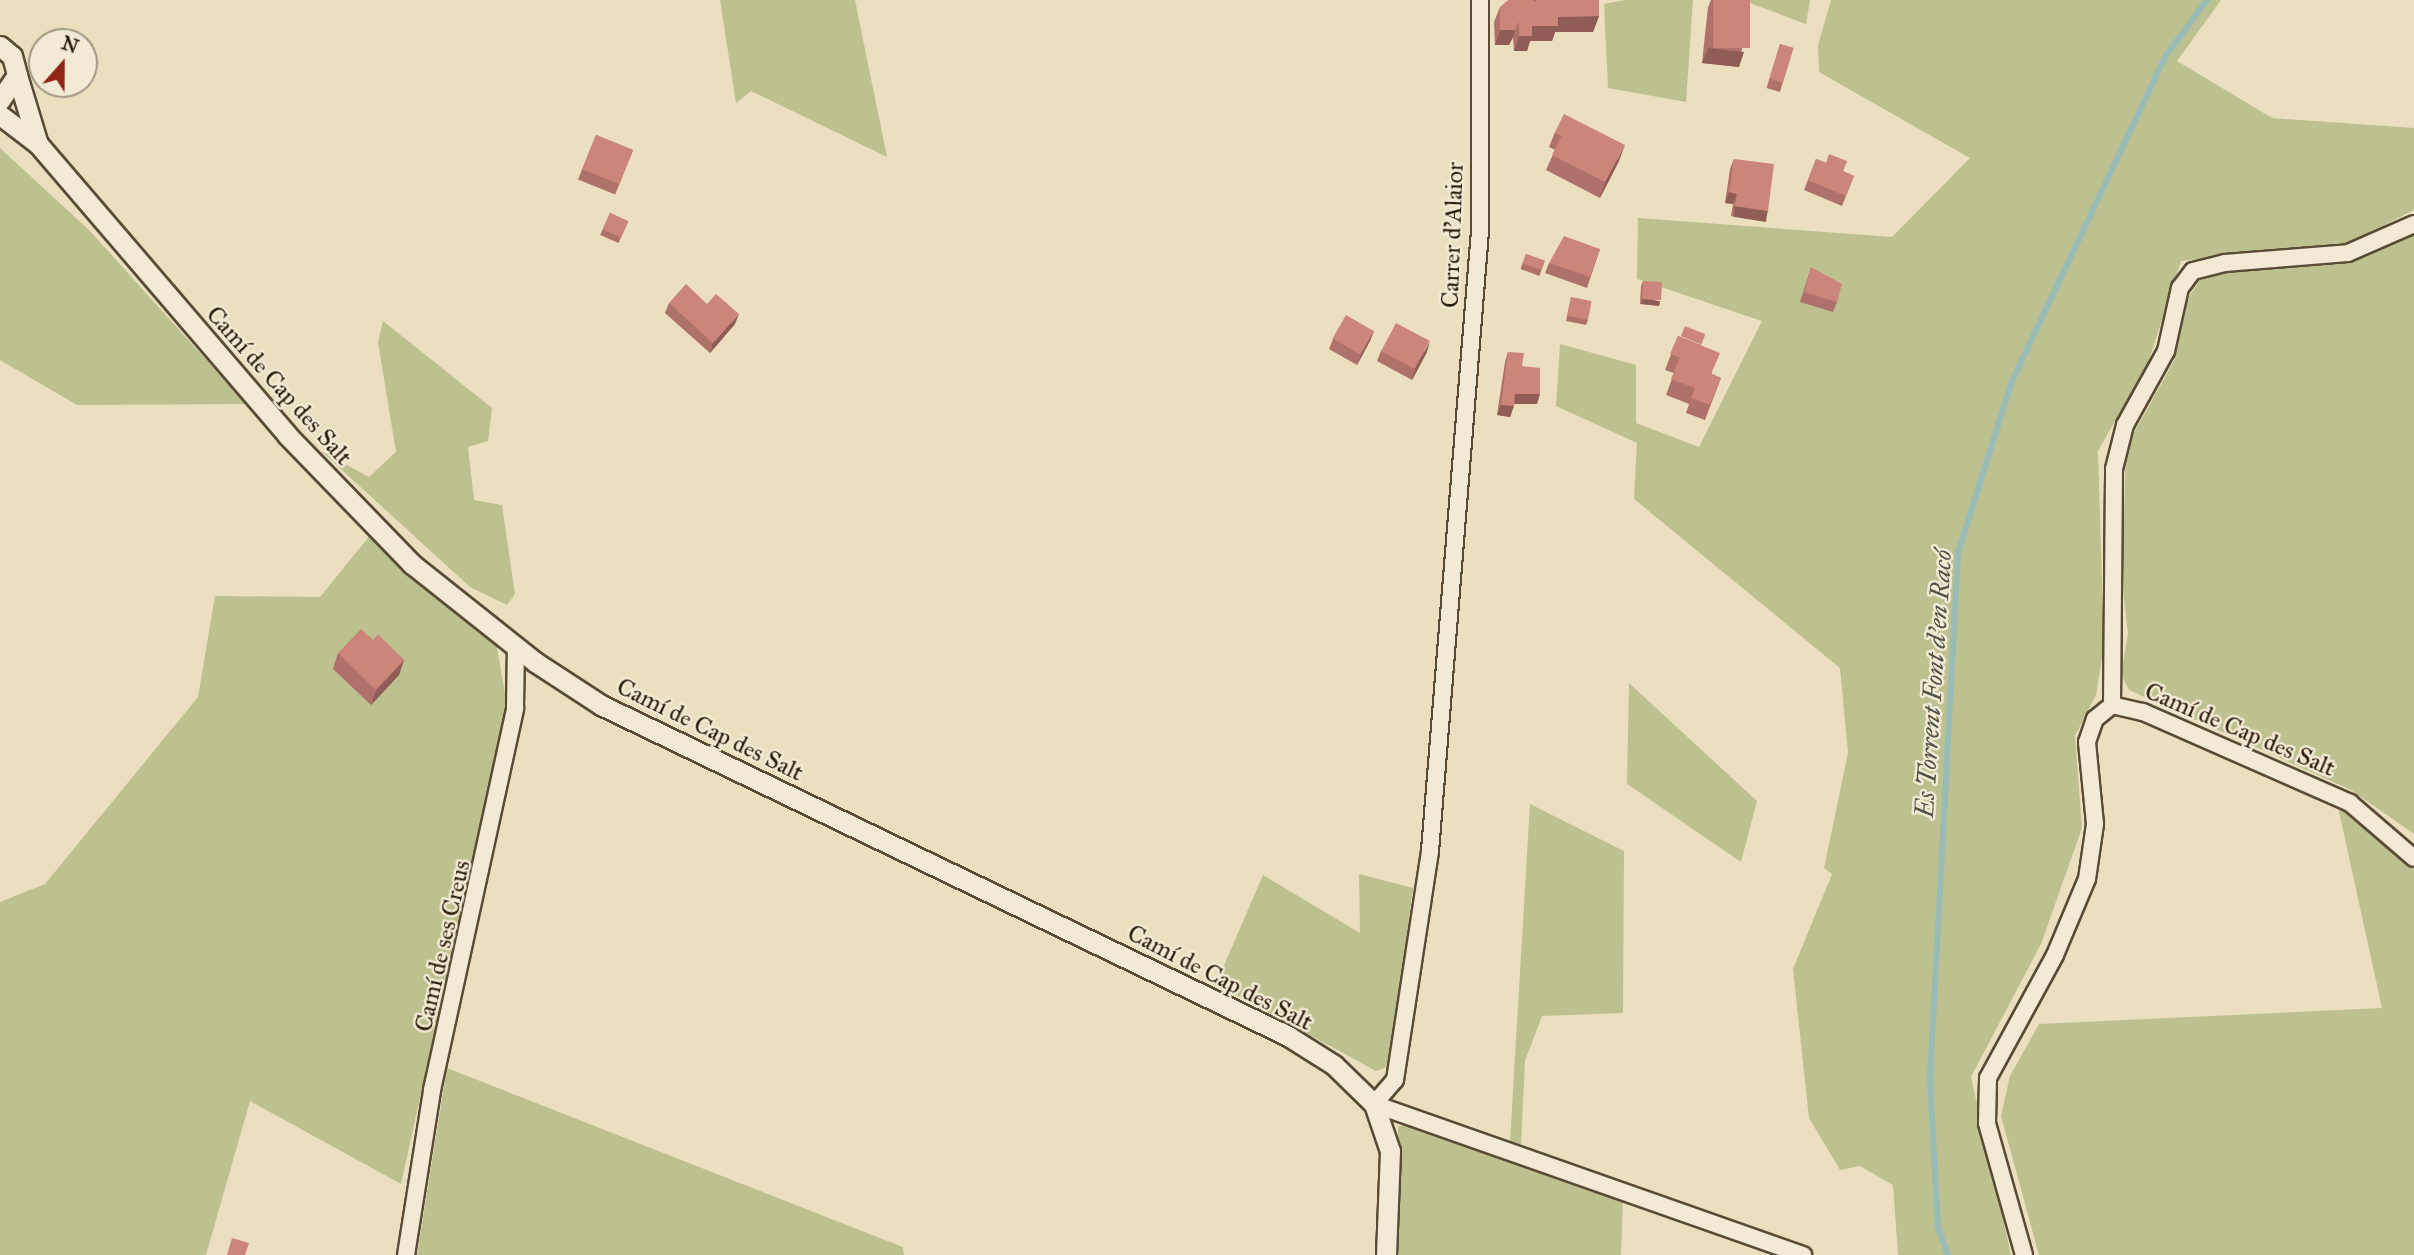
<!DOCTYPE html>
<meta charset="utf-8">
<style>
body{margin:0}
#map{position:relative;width:2414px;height:1255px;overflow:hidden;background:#ebdfbf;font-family:"IM FELL Great Primer",serif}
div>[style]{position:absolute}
.green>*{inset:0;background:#bcc18f}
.stream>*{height:6px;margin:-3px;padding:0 3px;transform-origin:3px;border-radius:3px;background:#99bcb7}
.roads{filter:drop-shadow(2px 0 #594b35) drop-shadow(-2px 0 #594b35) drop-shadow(0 2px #594b35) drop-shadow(0 -2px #594b35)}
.minor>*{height:16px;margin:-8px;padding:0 8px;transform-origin:8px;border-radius:8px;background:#f2ead5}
.tertiary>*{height:19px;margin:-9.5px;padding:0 9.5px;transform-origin:9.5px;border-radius:9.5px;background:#f2ead5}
.wall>*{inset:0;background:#af726a;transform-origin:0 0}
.shaded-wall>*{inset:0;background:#8f5d56;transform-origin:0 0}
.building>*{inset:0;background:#cc857b;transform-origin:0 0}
span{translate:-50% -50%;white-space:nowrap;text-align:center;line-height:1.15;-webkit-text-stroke:5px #f2ead5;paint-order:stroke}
.street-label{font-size:24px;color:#281a07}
.water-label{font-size:26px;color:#505345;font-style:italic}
.north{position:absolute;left:28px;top:28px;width:70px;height:70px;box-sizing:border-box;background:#f2ead5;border:2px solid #a19783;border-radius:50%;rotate:21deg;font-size:19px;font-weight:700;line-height:28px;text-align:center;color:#281a07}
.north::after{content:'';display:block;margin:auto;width:24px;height:32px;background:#8f2418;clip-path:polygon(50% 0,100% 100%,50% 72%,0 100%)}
</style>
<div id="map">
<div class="green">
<div style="clip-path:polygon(720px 0,855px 0,887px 157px,751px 91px,736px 103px)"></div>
<div style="clip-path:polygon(1625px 0,1693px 0,1686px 102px,1608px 88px,1604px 4px)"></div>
<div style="clip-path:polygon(1742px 0,1810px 0,1806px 24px)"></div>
<div style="clip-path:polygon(1831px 0,2221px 0,2177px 61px,2272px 118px,2414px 128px,2414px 210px,2351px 242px,2181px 261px,2148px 363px,2098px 451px,2104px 646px,2096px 695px,2075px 736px,2082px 828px,2041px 944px,1971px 1077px,2011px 1255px,1898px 1255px,1893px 1185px,1860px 1166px,1840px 1170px,1809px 1118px,1793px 969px,1832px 874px,1824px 868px,1848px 753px,1840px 668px,1634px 499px,1637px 443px,1556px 406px,1560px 344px,1636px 365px,1636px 423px,1699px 447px,1762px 321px,1637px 279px,1638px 218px,1892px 237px,1970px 158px,1819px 72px,1818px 45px)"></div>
<div style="clip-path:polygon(0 148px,90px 231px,246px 404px,77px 405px,0 360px)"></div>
<div style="clip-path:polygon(2414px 232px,2414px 834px,2351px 790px,2129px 690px,2121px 674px,2128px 634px,2122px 581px,2126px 447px,2174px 361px,2184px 304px,2200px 280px,2237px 267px,2322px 263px,2377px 251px)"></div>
<div style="clip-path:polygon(383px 321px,492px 408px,488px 441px,468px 447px,474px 500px,502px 505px,515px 594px,507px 605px,470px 587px,321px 451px,369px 477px,396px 452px,378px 342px)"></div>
<div style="clip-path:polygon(372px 533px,428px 589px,496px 642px,507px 705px,401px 1184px,250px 1101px,206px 1255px,0 1255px,0 902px,45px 884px,198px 697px,215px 596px,320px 597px)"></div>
<div style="clip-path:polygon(1629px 683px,1757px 801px,1741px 862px,1627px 784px)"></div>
<div style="clip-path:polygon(1530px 804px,1624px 851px,1623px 1013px,1542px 1016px,1525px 1061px,1521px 1145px,1510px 1141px)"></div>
<div style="clip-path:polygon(2338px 807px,2414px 869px,2414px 1255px,2039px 1255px,2001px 1116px,2010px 1076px,2039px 1024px,2382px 1008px)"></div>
<div style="clip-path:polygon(1359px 874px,1413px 888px,1390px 1066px,1376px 1071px,1216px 984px,1263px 875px,1360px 933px)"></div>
<div style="clip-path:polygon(447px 1068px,903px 1247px,904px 1255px,417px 1255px)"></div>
<div style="clip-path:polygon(1398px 1126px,1423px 1126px,1623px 1200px,1621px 1255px,1398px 1255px)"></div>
</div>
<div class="stream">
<div style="left:1948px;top:1255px;width:30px;rotate:-110deg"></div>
<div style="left:1938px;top:1227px;width:150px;rotate:-93.1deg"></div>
<div style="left:1930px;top:1077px;width:525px;rotate:-86.94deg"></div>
<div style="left:1958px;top:553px;width:180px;rotate:-72.6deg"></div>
<div style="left:2012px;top:381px;width:358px;rotate:-64.7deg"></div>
<div style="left:2165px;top:57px;width:71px;rotate:-53.6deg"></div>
</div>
<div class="roads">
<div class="minor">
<div style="left:2112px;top:705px;width:236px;rotate:-89.5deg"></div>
<div style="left:2114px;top:469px;width:45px;rotate:-76deg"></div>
<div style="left:2125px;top:425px;width:85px;rotate:-61deg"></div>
<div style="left:2166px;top:351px;width:65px;rotate:-77.5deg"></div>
<div style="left:2180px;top:288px;width:21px;rotate:-53deg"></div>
<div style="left:2193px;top:271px;width:33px;rotate:-14deg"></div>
<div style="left:2225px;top:263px;width:123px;rotate:-4.6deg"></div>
<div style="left:2348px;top:253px;width:72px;rotate:-23.7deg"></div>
<div style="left:1374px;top:1104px;width:32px;rotate:-49deg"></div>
<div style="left:1395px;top:1080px;width:232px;rotate:-81.3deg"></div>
<div style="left:1430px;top:851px;width:622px;rotate:-85.39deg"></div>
<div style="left:1480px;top:231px;width:231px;rotate:-90deg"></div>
<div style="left:1374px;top:1104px;width:455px;rotate:19.4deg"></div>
<div style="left:406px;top:1255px;width:167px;rotate:-81deg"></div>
<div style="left:432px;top:1090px;width:391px;rotate:-77.7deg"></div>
<div style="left:515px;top:708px;width:62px;rotate:-89.1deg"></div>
<div style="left:2024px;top:1255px;width:137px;rotate:-105.7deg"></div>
<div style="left:1987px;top:1123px;width:45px;rotate:-88.7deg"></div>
<div style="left:1988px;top:1078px;width:140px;rotate:-61.4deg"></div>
<div style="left:2055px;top:955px;width:82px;rotate:-67.2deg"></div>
<div style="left:2087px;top:879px;width:56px;rotate:-81.7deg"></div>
<div style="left:2095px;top:824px;width:82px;rotate:-95.6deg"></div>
<div style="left:2087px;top:742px;width:24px;rotate:-71deg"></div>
<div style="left:2095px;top:719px;width:22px;rotate:-39deg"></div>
<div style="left:2112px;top:705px;width:32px;rotate:13deg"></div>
<div style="left:2143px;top:712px;width:226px;rotate:23.7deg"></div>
<div style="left:2350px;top:803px;width:84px;rotate:40.7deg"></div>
</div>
<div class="tertiary">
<div style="left:0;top:46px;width:16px;rotate:40deg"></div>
<div style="left:12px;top:56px;width:20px;rotate:75deg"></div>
<div style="left:17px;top:75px;width:30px;rotate:124deg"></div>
<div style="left:17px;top:75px;width:72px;rotate:73.1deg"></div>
<div style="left:0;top:115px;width:48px;rotate:37.3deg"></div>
<div style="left:38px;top:144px;width:383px;rotate:49.4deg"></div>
<div style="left:287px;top:435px;width:180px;rotate:45.9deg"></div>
<div style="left:412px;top:564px;width:157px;rotate:38.5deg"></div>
<div style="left:535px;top:662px;width:79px;rotate:33.1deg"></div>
<div style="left:601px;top:705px;width:763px;rotate:25.72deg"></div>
<div style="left:1288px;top:1036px;width:54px;rotate:32.2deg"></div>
<div style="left:1334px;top:1065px;width:56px;rotate:44.3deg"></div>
<div style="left:1374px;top:1104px;width:50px;rotate:71.2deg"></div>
<div style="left:1390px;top:1151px;width:104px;rotate:92.2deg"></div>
</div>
</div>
<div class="wall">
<div style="clip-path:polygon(1533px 0,1599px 0,1599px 16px,1593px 32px,1555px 32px,1552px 41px,1530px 41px,1527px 51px,1514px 51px,1513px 38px,1509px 45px,1495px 45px,1494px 22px,1500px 7px)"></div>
<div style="clip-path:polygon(1711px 0,1750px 0,1739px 67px,1702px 63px,1708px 7px)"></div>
<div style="left:1780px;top:44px;width:14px;height:46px;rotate:17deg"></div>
<div style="clip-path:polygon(1555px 132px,1619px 161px,1600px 198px,1546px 170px,1555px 150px,1549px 147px)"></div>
<div style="left:596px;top:135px;width:40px;height:48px;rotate:22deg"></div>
<div style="clip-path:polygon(1734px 159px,1768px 211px,1764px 221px,1731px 216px,1733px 204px,1725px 203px,1730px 169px)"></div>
<div style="clip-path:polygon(1816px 159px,1826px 163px,1847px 161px,1843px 171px,1854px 176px,1842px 206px,1804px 190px)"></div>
<div style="left:610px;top:213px;width:20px;height:24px;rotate:24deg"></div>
<div style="clip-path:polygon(1600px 249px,1587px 288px,1545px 273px,1549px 263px)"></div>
<div style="left:1526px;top:254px;width:20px;height:16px;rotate:20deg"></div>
<div style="clip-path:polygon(1811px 267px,1837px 302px,1833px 312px,1800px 302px)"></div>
<div style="clip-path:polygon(1643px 281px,1659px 306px,1640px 304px,1641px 286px)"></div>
<div style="clip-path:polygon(1571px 297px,1588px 320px,1586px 325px,1566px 321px)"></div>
<div style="clip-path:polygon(669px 303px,707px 304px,735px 324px,710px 353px,665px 313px)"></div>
<div style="clip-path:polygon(1374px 331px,1370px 341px,1357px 365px,1329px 349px,1333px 339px)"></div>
<div style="clip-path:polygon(1678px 336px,1701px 345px,1712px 374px,1721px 378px,1705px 420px,1686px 413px,1689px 404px,1666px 395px,1674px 373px,1665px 370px)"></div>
<div style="clip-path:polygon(1381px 351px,1427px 352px,1412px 380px,1377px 361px)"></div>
<div style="clip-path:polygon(1508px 352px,1522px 366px,1537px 404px,1514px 404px,1510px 417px,1497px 415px,1505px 362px)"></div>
<div style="clip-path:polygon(373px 640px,404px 660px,399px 675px,371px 705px,333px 669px,338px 653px)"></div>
</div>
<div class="shaded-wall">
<div style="clip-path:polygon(1599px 16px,1593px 32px,1555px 32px,1552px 41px,1530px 41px,1527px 51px,1514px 51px,1519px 36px,1532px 26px,1558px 17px)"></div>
<div style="clip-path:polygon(1519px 22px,1509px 45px,1495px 45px,1500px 30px)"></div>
<div style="clip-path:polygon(1708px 48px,1744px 52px,1739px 67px,1702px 63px)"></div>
<div style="clip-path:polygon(1625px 145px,1619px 161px,1600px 198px,1605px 182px)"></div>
<div style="clip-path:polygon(1729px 192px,1737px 194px,1733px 204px,1725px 203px)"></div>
<div style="left:1735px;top:206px;width:33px;height:11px;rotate:9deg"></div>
<div style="left:1642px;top:299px;width:18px;height:5px;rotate:6deg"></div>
<div style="clip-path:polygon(739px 314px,735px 324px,710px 353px,713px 343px)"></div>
<div style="clip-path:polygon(1374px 331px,1370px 341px,1357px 365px,1361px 354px)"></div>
<div style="clip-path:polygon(1430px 341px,1427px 352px,1412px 380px,1415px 369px)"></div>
<div style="clip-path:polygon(1515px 394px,1540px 394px,1537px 404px,1511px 404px)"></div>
<div style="clip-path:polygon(1501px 405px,1514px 406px,1510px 417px,1497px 415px)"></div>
<div style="clip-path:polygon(404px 660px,399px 675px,371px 705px,376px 690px)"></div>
</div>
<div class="building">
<div style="clip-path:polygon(1508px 0,1532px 0,1536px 2px,1536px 0,1599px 0,1599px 16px,1558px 17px,1558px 26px,1532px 26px,1532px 36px,1519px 36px,1519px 22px,1515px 30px,1500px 30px,1500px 7px)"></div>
<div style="left:1713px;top:0;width:37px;height:48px"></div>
<div style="left:1780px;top:44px;width:14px;height:36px;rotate:17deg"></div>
<div style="clip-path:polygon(1564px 114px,1625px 145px,1605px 182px,1552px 155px,1562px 135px,1555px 132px)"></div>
<div style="left:596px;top:135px;width:40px;height:37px;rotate:22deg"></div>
<div style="clip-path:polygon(1829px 154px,1847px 161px,1842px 171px,1854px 176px,1846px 196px,1808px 180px,1816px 159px,1826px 163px)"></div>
<div style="clip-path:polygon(1734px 159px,1774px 164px,1768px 211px,1735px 206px,1737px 194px,1729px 192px)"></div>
<div style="left:610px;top:213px;width:20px;height:18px;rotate:24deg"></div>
<div style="clip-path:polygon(1564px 236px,1600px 249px,1590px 277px,1549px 263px)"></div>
<div style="left:1526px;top:254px;width:20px;height:10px;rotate:20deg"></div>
<div style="clip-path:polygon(1811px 267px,1842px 284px,1837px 302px,1804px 292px)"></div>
<div style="left:1643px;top:281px;width:19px;height:18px;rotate:3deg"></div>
<div style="clip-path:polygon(686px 284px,707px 304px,716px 294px,739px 314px,713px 343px,669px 303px)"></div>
<div style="left:1571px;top:297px;width:21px;height:19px;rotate:11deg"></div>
<div style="left:1346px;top:315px;width:32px;height:27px;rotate:30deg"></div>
<div style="left:1396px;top:323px;width:38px;height:32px;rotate:28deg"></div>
<div style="left:1685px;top:326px;width:22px;height:11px;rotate:22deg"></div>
<div style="clip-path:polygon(1678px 336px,1720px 353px,1711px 374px,1721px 378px,1710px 405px,1691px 398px,1695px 388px,1671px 379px,1680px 358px,1670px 354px)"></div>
<div style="clip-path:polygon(1508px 352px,1524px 353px,1522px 366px,1540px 368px,1540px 394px,1515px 394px,1514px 406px,1501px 405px)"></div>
<div style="clip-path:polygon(361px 629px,373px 640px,378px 634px,404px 660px,376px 690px,338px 653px)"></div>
<div style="clip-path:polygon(232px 1238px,249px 1243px,245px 1255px,227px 1255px)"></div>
</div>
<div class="street-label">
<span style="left:1453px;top:235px;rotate:-88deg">Carrer d'Alaior</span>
<span style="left:279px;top:386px;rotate:48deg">Camí de Cap des Salt</span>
<span style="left:710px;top:730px;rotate:26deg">Camí de Cap des Salt</span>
<span style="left:2240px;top:730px;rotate:23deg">Camí de Cap des Salt</span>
<span style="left:443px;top:946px;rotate:-77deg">Camí de ses Creus</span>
<span style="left:1220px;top:978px;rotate:27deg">Camí de Cap des Salt</span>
</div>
<div class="water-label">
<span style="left:1934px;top:684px;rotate:-86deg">Es Torrent Font d'en Racó</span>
</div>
<div class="north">N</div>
</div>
